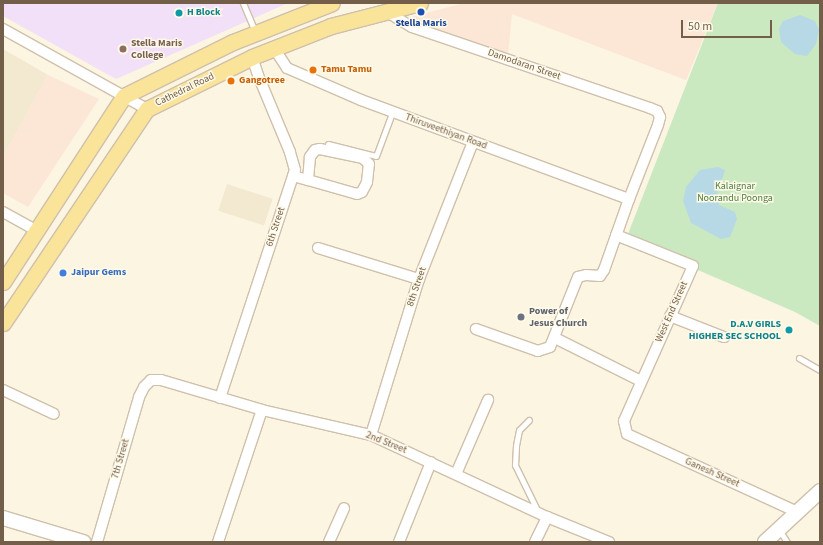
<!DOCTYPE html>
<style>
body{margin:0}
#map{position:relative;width:823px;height:545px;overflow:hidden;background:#fcf5e2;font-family:"Source Sans 3",sans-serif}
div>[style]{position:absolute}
.residential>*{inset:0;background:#f3e8d0;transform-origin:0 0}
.commercial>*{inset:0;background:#fce6d5}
.education>*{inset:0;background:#f2dff8}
.green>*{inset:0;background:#cbe9c1}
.water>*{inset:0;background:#b7d8e5}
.roads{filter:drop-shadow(1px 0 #cfc0ac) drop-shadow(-1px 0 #cfc0ac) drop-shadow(0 1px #cfc0ac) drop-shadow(0 -1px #cfc0ac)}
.lane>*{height:5px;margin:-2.5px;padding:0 2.5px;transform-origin:2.5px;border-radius:2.5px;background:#fff}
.street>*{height:10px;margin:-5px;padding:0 5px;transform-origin:5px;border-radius:5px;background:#fff}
.secondary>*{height:14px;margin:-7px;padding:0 7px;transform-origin:7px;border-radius:7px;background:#fff}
.primary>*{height:15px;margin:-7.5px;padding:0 7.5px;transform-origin:7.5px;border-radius:7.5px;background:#fae49a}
.dots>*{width:11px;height:11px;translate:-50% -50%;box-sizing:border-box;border:2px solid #fff9e8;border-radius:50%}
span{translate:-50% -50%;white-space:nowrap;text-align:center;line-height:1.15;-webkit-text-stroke:3px #fff9e8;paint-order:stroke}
.culture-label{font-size:10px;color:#0d838f;font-weight:700}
.left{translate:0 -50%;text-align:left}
.right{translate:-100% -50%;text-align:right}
.transit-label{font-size:10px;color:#164399;font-weight:700}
.education-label{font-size:10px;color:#785e54;font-weight:700}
.street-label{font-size:10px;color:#735e49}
.food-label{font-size:10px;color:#c56008;font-weight:700}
.park-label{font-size:10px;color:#4d7e43}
.shop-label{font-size:10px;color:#366cbe;font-weight:700}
.worship-label{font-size:10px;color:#5b616d;font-weight:700}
.frame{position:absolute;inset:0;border:4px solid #735e49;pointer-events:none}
.scale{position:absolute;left:681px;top:20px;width:91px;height:18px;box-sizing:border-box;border:2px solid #735e49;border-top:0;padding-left:5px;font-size:12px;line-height:14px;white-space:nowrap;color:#735e49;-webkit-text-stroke:3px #fff9e8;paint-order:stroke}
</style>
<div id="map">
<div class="residential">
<div style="clip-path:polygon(3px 49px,48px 75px,3px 157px)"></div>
<div style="left:227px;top:184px;width:48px;height:28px;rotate:18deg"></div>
</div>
<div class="commercial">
<div style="clip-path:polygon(464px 3px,718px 3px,686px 80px,512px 14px,508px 55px,417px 28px,408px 18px)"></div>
<div style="clip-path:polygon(48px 75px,99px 99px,28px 207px,3px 193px,3px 157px)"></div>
</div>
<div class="education">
<div style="clip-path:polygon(3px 3px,288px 3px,116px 79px,3px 16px)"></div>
</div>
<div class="green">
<div style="clip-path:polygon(718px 3px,820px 3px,820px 326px,795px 312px,626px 239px)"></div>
</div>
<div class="water">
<div style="clip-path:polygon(800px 15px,815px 21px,819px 30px,816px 44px,807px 56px,795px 54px,781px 42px,779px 29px,783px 21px)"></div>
<div style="clip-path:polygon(718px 167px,725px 170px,723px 177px,717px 188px,719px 205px,735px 212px,737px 219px,730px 237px,721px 239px,691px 223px,683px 201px,686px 187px,700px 170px)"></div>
</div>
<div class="roads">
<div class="lane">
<div style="left:243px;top:3px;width:30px;rotate:67deg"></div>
<div style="left:328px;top:144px;width:49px;rotate:14deg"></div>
<div style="left:376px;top:156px;width:46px;rotate:-69.6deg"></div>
<div style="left:799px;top:358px;width:24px;rotate:30deg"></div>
<div style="left:529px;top:420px;width:14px;rotate:135deg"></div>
<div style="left:519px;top:430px;width:16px;rotate:101deg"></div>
<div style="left:516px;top:446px;width:19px;rotate:93deg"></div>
<div style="left:515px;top:465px;width:50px;rotate:63.9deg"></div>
<div style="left:780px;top:531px;width:13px;rotate:58deg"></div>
</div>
<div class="street">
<div style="left:387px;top:12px;width:29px;rotate:31deg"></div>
<div style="left:412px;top:27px;width:251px;rotate:18.8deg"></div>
<div style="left:650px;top:108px;width:8px;rotate:23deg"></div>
<div style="left:657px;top:111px;width:7px;rotate:63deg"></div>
<div style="left:660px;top:117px;width:8px;rotate:104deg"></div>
<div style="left:658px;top:125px;width:79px;rotate:111.4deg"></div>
<div style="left:629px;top:199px;width:75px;rotate:109.4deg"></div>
<div style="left:604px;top:270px;width:7px;rotate:124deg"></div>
<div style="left:600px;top:276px;width:14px;rotate:-176deg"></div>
<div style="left:586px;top:275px;width:8px;rotate:166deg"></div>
<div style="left:578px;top:277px;width:75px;rotate:111.8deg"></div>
<div style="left:550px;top:347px;width:13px;rotate:162deg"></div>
<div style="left:538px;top:351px;width:66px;rotate:-160.5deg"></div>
<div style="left:3px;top:29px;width:165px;rotate:29.1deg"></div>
<div style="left:274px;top:48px;width:24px;rotate:57deg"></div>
<div style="left:287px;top:68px;width:81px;rotate:23.4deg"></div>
<div style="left:361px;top:100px;width:286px;rotate:20.3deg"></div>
<div style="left:293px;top:176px;width:16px;rotate:15deg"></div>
<div style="left:308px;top:180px;width:51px;rotate:15.9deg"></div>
<div style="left:357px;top:194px;width:5px;rotate:-22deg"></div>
<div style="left:362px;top:192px;width:11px;rotate:-63deg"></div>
<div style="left:367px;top:182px;width:18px;rotate:-84deg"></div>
<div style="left:369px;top:164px;width:8px;rotate:-135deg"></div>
<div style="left:363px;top:158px;width:44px;rotate:-168.2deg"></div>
<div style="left:320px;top:149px;width:5px;rotate:169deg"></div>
<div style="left:315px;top:150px;width:9px;rotate:126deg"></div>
<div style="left:310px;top:157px;width:23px;rotate:95deg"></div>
<div style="left:3px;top:212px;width:39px;rotate:29deg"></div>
<div style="left:616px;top:235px;width:83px;rotate:21.9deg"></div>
<div style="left:693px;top:266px;width:170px;rotate:114deg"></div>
<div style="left:624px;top:421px;width:13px;rotate:77deg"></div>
<div style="left:627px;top:434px;width:187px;rotate:24.6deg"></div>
<div style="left:318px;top:248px;width:106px;rotate:17.1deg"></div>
<div style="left:670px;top:316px;width:58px;rotate:21.3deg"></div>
<div style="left:555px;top:338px;width:96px;rotate:26.6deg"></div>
<div style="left:3px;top:390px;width:56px;rotate:25.2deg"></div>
<div style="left:220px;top:398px;width:240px;rotate:-71.8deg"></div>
<div style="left:295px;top:170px;width:19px;rotate:-106deg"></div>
<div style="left:290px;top:152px;width:83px;rotate:-112.6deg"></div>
<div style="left:258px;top:75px;width:19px;rotate:-108deg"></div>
<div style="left:371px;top:435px;width:163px;rotate:-72.9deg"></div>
<div style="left:419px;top:279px;width:147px;rotate:-68.5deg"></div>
<div style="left:456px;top:474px;width:81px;rotate:-66.6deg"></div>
<div style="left:97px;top:542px;width:151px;rotate:-73.8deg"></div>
<div style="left:139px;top:397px;width:11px;rotate:-63deg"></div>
<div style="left:144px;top:387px;width:10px;rotate:-45deg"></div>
<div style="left:151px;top:380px;width:10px"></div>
<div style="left:161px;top:380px;width:105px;rotate:16.5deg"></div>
<div style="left:262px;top:410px;width:112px;rotate:12.9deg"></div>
<div style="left:371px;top:435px;width:194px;rotate:25deg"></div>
<div style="left:547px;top:517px;width:67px;rotate:22deg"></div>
<div style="left:218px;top:542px;width:139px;rotate:-71.6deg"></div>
<div style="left:329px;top:542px;width:37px;rotate:-66deg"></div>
<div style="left:399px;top:542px;width:86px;rotate:-68.2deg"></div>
<div style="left:535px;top:542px;width:28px;rotate:-64deg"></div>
</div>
<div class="secondary">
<div style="left:3px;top:518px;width:84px;rotate:16.7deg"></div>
<div style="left:765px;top:542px;width:75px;rotate:-42.8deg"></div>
</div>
<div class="primary">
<div style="left:3px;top:282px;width:222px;rotate:-57deg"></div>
<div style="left:124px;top:96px;width:122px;rotate:-26.4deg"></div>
<div style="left:233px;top:42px;width:106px;rotate:-21.5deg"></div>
<div style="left:3px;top:323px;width:258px;rotate:-56.1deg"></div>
<div style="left:147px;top:109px;width:117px;rotate:-26.3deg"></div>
<div style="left:252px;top:57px;width:85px;rotate:-21.4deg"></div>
<div style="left:331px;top:26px;width:92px;rotate:-14.5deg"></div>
</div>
</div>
<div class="dots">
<div style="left:421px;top:12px;background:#1a4fb4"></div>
<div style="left:179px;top:13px;background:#0f9aa8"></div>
<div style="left:123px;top:49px;background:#8d6e63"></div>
<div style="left:313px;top:70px;background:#e8710a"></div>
<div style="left:231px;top:81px;background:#e8710a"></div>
<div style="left:63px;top:273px;background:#3f7fe0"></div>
<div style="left:521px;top:317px;background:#6b7280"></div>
<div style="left:789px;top:330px;background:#0f9aa8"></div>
</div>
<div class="culture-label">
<span class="left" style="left:187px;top:13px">H Block</span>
<span class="right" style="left:781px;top:330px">D.A.V GIRLS<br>HIGHER SEC SCHOOL</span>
</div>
<div class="transit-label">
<span style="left:421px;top:24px">Stella Maris</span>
</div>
<div class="education-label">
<span class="left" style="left:131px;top:49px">Stella Maris<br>College</span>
</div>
<div class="street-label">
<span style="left:524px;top:65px;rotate:19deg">Damodaran Street</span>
<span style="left:185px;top:90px;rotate:-26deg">Cathedral Road</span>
<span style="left:446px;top:132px;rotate:20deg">Thiruveethiyan Road</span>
<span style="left:276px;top:227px;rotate:-72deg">6th Street</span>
<span style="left:417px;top:287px;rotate:-71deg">8th Street</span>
<span style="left:672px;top:312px;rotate:-66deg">West End Street</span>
<span style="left:386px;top:443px;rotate:22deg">2nd Street</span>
<span style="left:121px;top:459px;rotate:-74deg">7th Street</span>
<span style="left:712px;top:473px;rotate:24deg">Ganesh Street</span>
</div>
<div class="food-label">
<span class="left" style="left:321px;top:70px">Tamu Tamu</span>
<span class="left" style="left:239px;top:81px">Gangotree</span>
</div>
<div class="park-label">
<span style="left:735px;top:192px">Kalaignar<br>Noorandu Poonga</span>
</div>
<div class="shop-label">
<span class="left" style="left:71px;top:273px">Jaipur Gems</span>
</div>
<div class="worship-label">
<span class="left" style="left:529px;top:317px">Power of<br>Jesus Church</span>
</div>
<div class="frame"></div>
<div class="scale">50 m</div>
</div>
